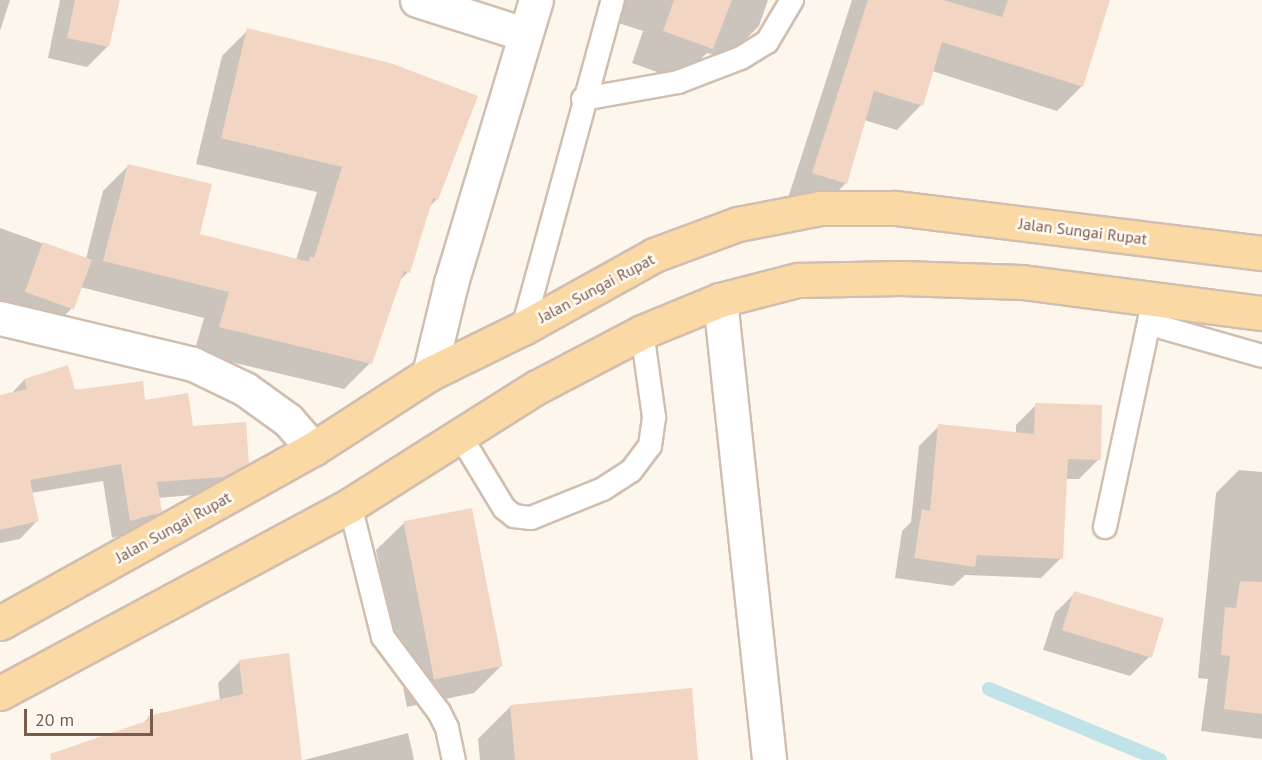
<!DOCTYPE html>
<style>
body{margin:0}
#map{position:relative;width:1262px;height:760px;overflow:hidden;background:#fdf6ec;font-family:"PT Sans",sans-serif}
div>[style]{position:absolute}
.shadow>*{inset:0;background:#0003}
.stream>*{height:14px;margin:-7px;padding:0 7px;transform-origin:7px;border-radius:7px;background:#bfe3e8}
.building>*{inset:0;background:#f3d5c3;transform-origin:0 0}
.roads{filter:drop-shadow(2px 0 #d1beb0) drop-shadow(-2px 0 #d1beb0) drop-shadow(0 2px #d1beb0) drop-shadow(0 -2px #d1beb0)}
.lane>*{height:22px;margin:-11px;padding:0 11px;transform-origin:11px;border-radius:11px;background:#fff}
.street>*{height:33px;margin:-16.5px;padding:0 16.5px;transform-origin:16.5px;border-radius:16.5px;background:#fff}
.primary>*{height:33px;margin:-16.5px;padding:0 16.5px;transform-origin:16.5px;border-radius:16.5px;background:#fbd9a5}
span{translate:-50% -50%;white-space:nowrap;text-align:center;line-height:1.15;-webkit-text-stroke:5px #fffaf3;paint-order:stroke}
.street-label{font-size:16px;color:#7a5c4d}
.scale{position:absolute;left:24px;top:709px;width:129px;height:27px;box-sizing:border-box;border:3px solid #7a5c4d;border-top:0;padding-left:8px;font-size:18px;line-height:21px;white-space:nowrap;color:#7a5c4d;-webkit-text-stroke:4px #fffaf3;paint-order:stroke}
</style>
<div id="map">
<div class="shadow">
<div style="clip-path:polygon(0 0,10px 0,0 31px)"></div>
<div style="clip-path:polygon(60px 0,118px 0,107px 47px,87px 67px,48px 58px)"></div>
<div style="clip-path:polygon(619px 0,768px 0,759px 26px,726px 59px,707px 53px,679px 80px,632px 63px,643px 31px,612px 21px)"></div>
<div style="clip-path:polygon(852px 0,1109px 0,1082px 86px,1057px 111px,932px 71px,921px 105px,897px 130px,864px 120px,846px 183px,821px 208px,788px 198px)"></div>
<div style="clip-path:polygon(248px 30px,437px 199px,428px 208px,408px 272px,398px 282px,370px 363px,344px 389px,194px 353px,204px 318px,80px 287px,71px 309px,50px 331px,0 311px,0 228px,86px 259px,103px 191px,129px 165px,198px 235px,296px 260px,317px 192px,196px 164px,222px 56px)"></div>
<div style="clip-path:polygon(24px 380px,144px 402px,247px 463px,229px 481px,205px 494px,158px 498px,160px 511px,142px 529px,112px 538px,103px 481px,31px 493px,37px 521px,20px 539px,0 543px,0 397px,10px 395px)"></div>
<div style="clip-path:polygon(1036px 405px,1099px 459px,1079px 479px,1065px 479px,1061px 558px,1041px 578px,965px 575px,953px 586px,895px 578px,902px 531px,911px 522px,919px 446px,939px 426px,1016px 434px,1016px 425px)"></div>
<div style="clip-path:polygon(1239px 470px,1262px 472px,1262px 739px,1201px 731px,1208px 679px,1198px 678px,1216px 493px)"></div>
<div style="clip-path:polygon(404px 523px,501px 666px,474px 693px,407px 707px,376px 550px)"></div>
<div style="clip-path:polygon(1075px 593px,1150px 656px,1130px 676px,1043px 650px,1055px 613px)"></div>
<div style="clip-path:polygon(240px 661px,301px 760px,58px 760px,143px 724px,149px 717px,220px 701px,218px 683px)"></div>
<div style="clip-path:polygon(511px 706px,697px 760px,480px 760px,478px 739px)"></div>
<div style="clip-path:polygon(408px 733px,414px 760px,304px 760px)"></div>
</div>
<div class="stream">
<div style="left:989px;top:689px;width:185px;rotate:22.5deg"></div>
</div>
<div class="building">
<div style="clip-path:polygon(75px 0,120px 0,109px 47px,67px 38px)"></div>
<div style="clip-path:polygon(674px 0,732px 0,713px 49px,663px 31px)"></div>
<div style="clip-path:polygon(868px 0,943px 0,1002px 17px,1008px 0,1110px 0,1083px 87px,942px 42px,923px 106px,874px 91px,847px 184px,812px 173px)"></div>
<div style="clip-path:polygon(247px 28px,390px 63px,478px 96px,438px 200px,433px 198px,410px 273px,404px 271px,372px 364px,219px 327px,229px 292px,103px 261px,128px 164px,212px 184px,200px 234px,309px 262px,310px 256px,314px 258px,342px 167px,221px 138px)"></div>
<div style="left:43px;top:242px;width:52px;height:53px;rotate:20deg"></div>
<div style="clip-path:polygon(68px 365px,75px 390px,143px 381px,145px 400px,188px 393px,193px 426px,246px 422px,249px 463px,224px 477px,157px 482px,162px 512px,130px 521px,121px 464px,30px 480px,39px 521px,0 530px,0 395px,27px 389px,24px 379px)"></div>
<div style="clip-path:polygon(1035px 403px,1102px 405px,1101px 460px,1068px 459px,1063px 559px,977px 555px,975px 567px,914px 558px,922px 509px,930px 511px,938px 424px,1034px 434px)"></div>
<div style="left:472px;top:508px;width:161px;height:70px;rotate:79deg"></div>
<div style="clip-path:polygon(1240px 581px,1262px 582px,1262px 714px,1224px 709px,1230px 656px,1221px 655px,1225px 607px,1236px 608px)"></div>
<div style="left:1074px;top:591px;width:94px;height:41px;rotate:17deg"></div>
<div style="clip-path:polygon(289px 653px,302px 760px,51px 760px,50px 754px,149px 720px,148px 716px,243px 694px,239px 660px)"></div>
<div style="clip-path:polygon(692px 688px,698px 760px,515px 760px,510px 705px)"></div>
</div>
<div class="roads">
<div class="lane">
<div style="left:583px;top:99px;width:97px;rotate:-10.1deg"></div>
<div style="left:678px;top:82px;width:67px;rotate:-20.9deg"></div>
<div style="left:741px;top:58px;width:31px;rotate:-32deg"></div>
<div style="left:767px;top:42px;width:49px;rotate:-59.2deg"></div>
<div style="left:1150px;top:324px;width:116px;rotate:15.9deg"></div>
<div style="left:523px;top:328px;width:340px;rotate:-74.7deg"></div>
<div style="left:461px;top:437px;width:83px;rotate:58.8deg"></div>
<div style="left:504px;top:508px;width:13px;rotate:39deg"></div>
<div style="left:514px;top:516px;width:17px;rotate:7deg"></div>
<div style="left:531px;top:518px;width:78px;rotate:-21.9deg"></div>
<div style="left:603px;top:489px;width:33px;rotate:-33deg"></div>
<div style="left:631px;top:471px;width:31px;rotate:-53deg"></div>
<div style="left:650px;top:446px;width:29px;rotate:-82deg"></div>
<div style="left:654px;top:417px;width:86px;rotate:-98deg"></div>
<div style="left:350px;top:505px;width:136px;rotate:76deg"></div>
<div style="left:383px;top:637px;width:94px;rotate:53.3deg"></div>
<div style="left:439px;top:712px;width:18px;rotate:63deg"></div>
<div style="left:447px;top:728px;width:33px;rotate:78deg"></div>
<div style="left:1105px;top:527px;width:234px;rotate:-77.9deg"></div>
</div>
<div class="street">
<div style="left:417px;top:0;width:112px;rotate:17.6deg"></div>
<div style="left:720px;top:300px;width:463px;rotate:83.9deg"></div>
<div style="left:0;top:318px;width:198px;rotate:13.4deg"></div>
<div style="left:193px;top:364px;width:58px;rotate:25.7deg"></div>
<div style="left:245px;top:389px;width:53px;rotate:35.8deg"></div>
<div style="left:288px;top:420px;width:38px;rotate:49deg"></div>
<div style="left:429px;top:374px;width:94px;rotate:-76.4deg"></div>
<div style="left:451px;top:283px;width:295px;rotate:-73.3deg"></div>
</div>
<div class="primary">
<div style="left:0;top:623px;width:358px;rotate:-29.1deg"></div>
<div style="left:313px;top:449px;width:138px;rotate:-32.9deg"></div>
<div style="left:429px;top:374px;width:105px;rotate:-26.1deg"></div>
<div style="left:523px;top:328px;width:150px;rotate:-29.1deg"></div>
<div style="left:654px;top:255px;width:90px;rotate:-20.3deg"></div>
<div style="left:738px;top:224px;width:84px;rotate:-11deg"></div>
<div style="left:820px;top:208px;width:75px"></div>
<div style="left:895px;top:208px;width:370px;rotate:7deg"></div>
<div style="left:0;top:693px;width:397px;rotate:-28.2deg"></div>
<div style="left:350px;top:505px;width:221px;rotate:-32.3deg"></div>
<div style="left:537px;top:387px;width:119px;rotate:-27.6deg"></div>
<div style="left:642px;top:332px;width:84px;rotate:-22.3deg"></div>
<div style="left:720px;top:300px;width:81px;rotate:-14.4deg"></div>
<div style="left:798px;top:280px;width:103px;rotate:-1.1deg"></div>
<div style="left:901px;top:278px;width:121px;rotate:1.9deg"></div>
<div style="left:1022px;top:282px;width:242px;rotate:7.4deg"></div>
</div>
</div>
<div class="street-label">
<span style="left:1083px;top:231px;rotate:7deg">Jalan Sungai Rupat</span>
<span style="left:596px;top:288px;rotate:-28deg">Jalan Sungai Rupat</span>
<span style="left:173px;top:527px;rotate:-29deg">Jalan Sungai Rupat</span>
</div>
<div class="scale">20 m</div>
</div>
